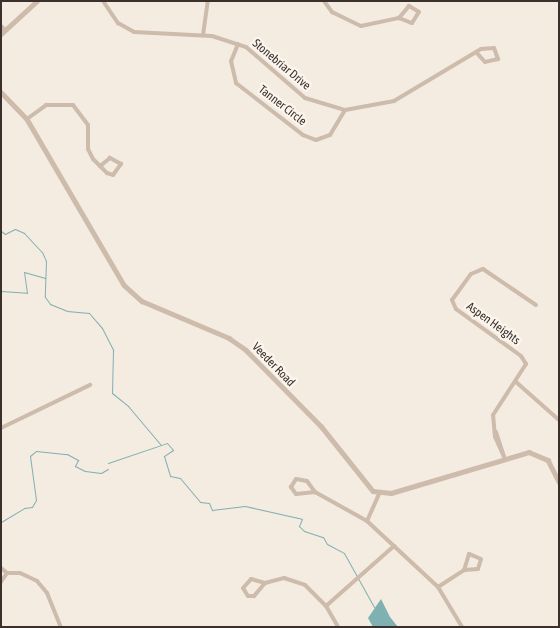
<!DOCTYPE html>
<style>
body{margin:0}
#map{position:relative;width:560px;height:628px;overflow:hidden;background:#f4ebe1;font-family:"Asap Condensed",sans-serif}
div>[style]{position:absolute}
.water>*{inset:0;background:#7fb0b2}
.stream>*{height:1px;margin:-0.5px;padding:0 0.5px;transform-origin:0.5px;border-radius:0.5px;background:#7fb0b2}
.minor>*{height:4px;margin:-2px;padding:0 2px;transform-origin:2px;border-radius:2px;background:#cdbbac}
.tertiary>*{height:4.5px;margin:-2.25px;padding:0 2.25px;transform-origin:2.25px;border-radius:2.25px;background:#cdbbac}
span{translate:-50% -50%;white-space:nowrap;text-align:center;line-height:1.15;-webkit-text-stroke:5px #fbf5ee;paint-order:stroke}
.street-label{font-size:12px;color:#3b302b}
.frame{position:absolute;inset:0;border:2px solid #3b302b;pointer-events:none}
</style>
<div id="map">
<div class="water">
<div style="clip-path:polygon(381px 599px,390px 617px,398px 627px,373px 627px,368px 618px)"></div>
</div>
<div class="stream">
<div style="left:1px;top:231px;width:5px;rotate:37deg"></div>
<div style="left:5px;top:234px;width:11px;rotate:-27deg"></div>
<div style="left:15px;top:229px;width:10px;rotate:24deg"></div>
<div style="left:24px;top:233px;width:26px;rotate:47deg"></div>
<div style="left:42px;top:252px;width:10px;rotate:66deg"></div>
<div style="left:46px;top:261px;width:36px;rotate:92deg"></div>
<div style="left:45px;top:297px;width:9px;rotate:54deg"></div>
<div style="left:50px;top:304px;width:18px;rotate:22deg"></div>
<div style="left:67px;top:311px;width:22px;rotate:5deg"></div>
<div style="left:89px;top:313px;width:20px;rotate:49deg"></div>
<div style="left:102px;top:328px;width:25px;rotate:63deg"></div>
<div style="left:113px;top:350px;width:43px;rotate:91.3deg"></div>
<div style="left:112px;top:393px;width:21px;rotate:39deg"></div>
<div style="left:128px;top:406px;width:51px;rotate:49.8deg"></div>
<div style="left:1px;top:291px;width:26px;rotate:4deg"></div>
<div style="left:27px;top:293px;width:21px;rotate:-98deg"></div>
<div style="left:24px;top:272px;width:22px;rotate:16deg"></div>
<div style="left:108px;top:463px;width:62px;rotate:-18.7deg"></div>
<div style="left:167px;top:443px;width:9px;rotate:49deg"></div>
<div style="left:173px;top:450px;width:11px;rotate:146deg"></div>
<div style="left:164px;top:456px;width:21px;rotate:73deg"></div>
<div style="left:170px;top:476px;width:10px;rotate:11deg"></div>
<div style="left:180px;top:478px;width:31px;rotate:50deg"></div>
<div style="left:200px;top:502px;width:9px;rotate:6deg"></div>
<div style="left:209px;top:503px;width:8px;rotate:67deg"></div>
<div style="left:212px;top:510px;width:33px;rotate:-7deg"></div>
<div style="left:245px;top:506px;width:58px;rotate:12.8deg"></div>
<div style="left:302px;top:519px;width:8px;rotate:113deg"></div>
<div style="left:299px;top:526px;width:7px;rotate:45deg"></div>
<div style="left:304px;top:531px;width:20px;rotate:18deg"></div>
<div style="left:323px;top:537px;width:8px;rotate:60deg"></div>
<div style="left:327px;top:544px;width:19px;rotate:28deg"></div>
<div style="left:344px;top:553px;width:62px;rotate:60.9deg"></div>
<div style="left:1px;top:522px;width:27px;rotate:-31deg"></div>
<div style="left:24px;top:508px;width:8px;rotate:-7deg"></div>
<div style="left:32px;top:507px;width:8px;rotate:-60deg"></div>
<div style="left:36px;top:500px;width:44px;rotate:-97.8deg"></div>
<div style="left:30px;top:456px;width:8px;rotate:-40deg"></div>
<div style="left:36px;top:451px;width:31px;rotate:6deg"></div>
<div style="left:67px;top:454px;width:13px;rotate:29deg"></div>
<div style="left:78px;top:460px;width:7px;rotate:117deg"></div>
<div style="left:75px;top:466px;width:11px;rotate:27deg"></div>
<div style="left:85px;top:471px;width:16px;rotate:7deg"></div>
<div style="left:101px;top:473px;width:8px;rotate:-30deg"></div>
</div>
<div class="minor">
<div style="left:103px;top:1px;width:27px;rotate:56deg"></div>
<div style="left:118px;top:23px;width:18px;rotate:29deg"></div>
<div style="left:134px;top:32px;width:78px;rotate:2.9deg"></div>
<div style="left:212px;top:36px;width:36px;rotate:18deg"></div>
<div style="left:246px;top:47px;width:78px;rotate:40.8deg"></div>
<div style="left:305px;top:98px;width:42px;rotate:16.7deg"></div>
<div style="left:345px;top:110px;width:50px;rotate:-10.4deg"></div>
<div style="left:394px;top:101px;width:96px;rotate:-30.9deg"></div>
<div style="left:476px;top:52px;width:6px;rotate:-31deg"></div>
<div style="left:481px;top:49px;width:13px;rotate:-4deg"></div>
<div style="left:494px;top:48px;width:12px;rotate:70deg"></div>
<div style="left:498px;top:59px;width:13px;rotate:167deg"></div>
<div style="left:485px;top:62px;width:13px;rotate:-132deg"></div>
<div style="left:324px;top:1px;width:14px;rotate:54deg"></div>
<div style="left:332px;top:12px;width:32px;rotate:26deg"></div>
<div style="left:361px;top:26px;width:39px;rotate:-12deg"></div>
<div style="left:399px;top:18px;width:14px;rotate:21deg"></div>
<div style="left:412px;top:23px;width:13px;rotate:-58deg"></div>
<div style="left:419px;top:12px;width:12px;rotate:-149deg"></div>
<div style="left:409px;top:6px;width:16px;rotate:130deg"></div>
<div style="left:1px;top:26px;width:6px;rotate:45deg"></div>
<div style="left:203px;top:35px;width:34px;rotate:-82deg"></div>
<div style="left:238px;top:44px;width:18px;rotate:112deg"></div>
<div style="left:231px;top:61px;width:23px;rotate:77deg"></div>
<div style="left:236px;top:83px;width:85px;rotate:37.8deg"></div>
<div style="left:303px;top:135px;width:14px;rotate:21deg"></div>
<div style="left:316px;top:140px;width:15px;rotate:-20deg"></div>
<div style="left:330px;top:135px;width:29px;rotate:-59deg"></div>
<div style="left:27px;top:119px;width:24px;rotate:-36deg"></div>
<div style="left:46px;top:105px;width:27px"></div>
<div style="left:73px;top:105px;width:25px;rotate:53deg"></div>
<div style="left:88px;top:125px;width:24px;rotate:90deg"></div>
<div style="left:88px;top:149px;width:11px;rotate:63deg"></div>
<div style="left:93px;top:159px;width:20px;rotate:45deg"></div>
<div style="left:107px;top:173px;width:6px;rotate:18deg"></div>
<div style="left:113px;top:175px;width:14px;rotate:-54deg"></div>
<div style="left:121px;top:164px;width:13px;rotate:-151deg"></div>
<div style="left:110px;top:158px;width:13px;rotate:141deg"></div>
<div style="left:516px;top:382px;width:57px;rotate:41.5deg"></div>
<div style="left:1px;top:428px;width:99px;rotate:-25.8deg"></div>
<div style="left:496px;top:432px;width:25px;rotate:72deg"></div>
<div style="left:505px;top:459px;width:24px;rotate:-114deg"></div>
<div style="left:495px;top:437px;width:22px;rotate:-95deg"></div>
<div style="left:493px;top:415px;width:61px;rotate:-57.1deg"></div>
<div style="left:526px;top:364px;width:9px;rotate:-122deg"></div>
<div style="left:521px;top:356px;width:80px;rotate:-144.1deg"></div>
<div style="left:456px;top:309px;width:10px;rotate:-114deg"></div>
<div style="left:452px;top:300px;width:32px;rotate:-54deg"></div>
<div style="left:471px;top:274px;width:13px;rotate:-23deg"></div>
<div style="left:483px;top:269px;width:64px;rotate:34.2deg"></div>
<div style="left:296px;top:479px;width:11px;rotate:10deg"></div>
<div style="left:307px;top:481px;width:14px;rotate:54deg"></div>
<div style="left:315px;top:492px;width:19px;rotate:174deg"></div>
<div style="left:296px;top:494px;width:9px;rotate:-126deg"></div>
<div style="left:291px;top:487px;width:9px;rotate:-58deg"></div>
<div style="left:315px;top:492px;width:60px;rotate:29.1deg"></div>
<div style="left:367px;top:521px;width:97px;rotate:42.9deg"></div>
<div style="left:438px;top:587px;width:47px;rotate:59deg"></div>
<div style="left:367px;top:521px;width:30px;rotate:-66deg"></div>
<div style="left:1px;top:568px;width:8px;rotate:40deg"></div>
<div style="left:7px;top:573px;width:11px;rotate:124deg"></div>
<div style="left:7px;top:573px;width:13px"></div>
<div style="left:20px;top:573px;width:19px;rotate:25deg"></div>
<div style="left:37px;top:581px;width:16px;rotate:50deg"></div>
<div style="left:47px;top:593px;width:37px;rotate:68deg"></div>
<div style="left:251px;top:579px;width:15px;rotate:16deg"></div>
<div style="left:265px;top:583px;width:17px;rotate:130deg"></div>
<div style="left:254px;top:596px;width:6px;rotate:180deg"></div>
<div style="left:248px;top:596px;width:9px;rotate:-122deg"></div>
<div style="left:243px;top:588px;width:12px;rotate:-48deg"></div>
<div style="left:265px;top:583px;width:20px;rotate:-15deg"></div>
<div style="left:284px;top:578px;width:22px;rotate:18deg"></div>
<div style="left:305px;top:585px;width:30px;rotate:45deg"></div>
<div style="left:326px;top:606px;width:24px;rotate:60deg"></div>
<div style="left:438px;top:587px;width:31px;rotate:-33deg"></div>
<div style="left:464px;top:570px;width:14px;rotate:-4deg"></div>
<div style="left:478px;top:569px;width:10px;rotate:-73deg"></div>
<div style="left:481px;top:559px;width:13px;rotate:-157deg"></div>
<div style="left:469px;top:554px;width:17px;rotate:107deg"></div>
<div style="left:326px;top:606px;width:91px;rotate:-41.4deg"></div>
</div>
<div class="tertiary">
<div style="left:1px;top:34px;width:49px;rotate:-42.5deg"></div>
<div style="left:1px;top:92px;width:37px;rotate:46deg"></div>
<div style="left:27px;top:119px;width:192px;rotate:59.7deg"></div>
<div style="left:124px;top:285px;width:24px;rotate:42deg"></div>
<div style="left:142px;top:301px;width:95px;rotate:23deg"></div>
<div style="left:229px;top:338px;width:21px;rotate:35deg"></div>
<div style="left:246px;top:350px;width:107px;rotate:45.4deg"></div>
<div style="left:321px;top:426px;width:83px;rotate:51.3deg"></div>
<div style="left:373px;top:491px;width:18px;rotate:6deg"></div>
<div style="left:391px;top:493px;width:144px;rotate:-16.5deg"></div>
<div style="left:529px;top:452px;width:21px;rotate:23deg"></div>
<div style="left:548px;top:460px;width:25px;rotate:63deg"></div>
</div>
<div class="street-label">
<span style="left:281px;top:65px;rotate:40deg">Stonebriar Drive</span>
<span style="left:282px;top:106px;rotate:38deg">Tanner Circle</span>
<span style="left:493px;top:324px;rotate:36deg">Aspen Heights</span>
<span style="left:273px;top:365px;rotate:46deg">Veeder Road</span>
</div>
<div class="frame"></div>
</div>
